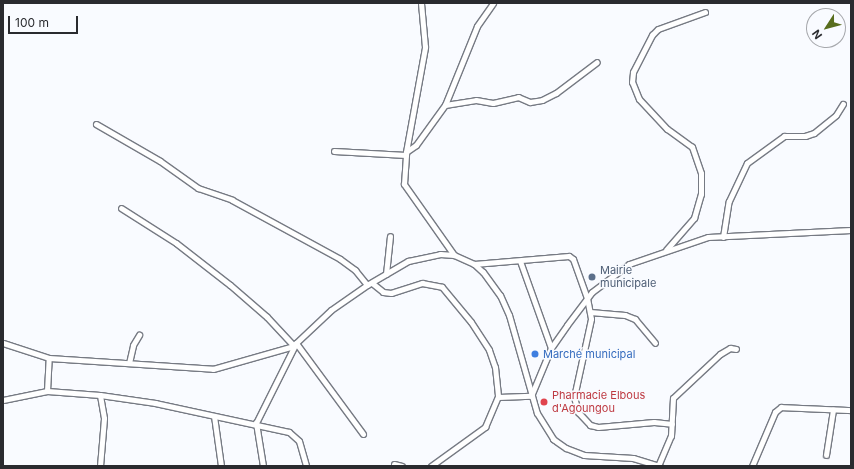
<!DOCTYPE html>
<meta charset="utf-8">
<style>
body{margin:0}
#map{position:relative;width:854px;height:469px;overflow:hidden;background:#f9fbff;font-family:Inter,sans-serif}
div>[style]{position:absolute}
.roads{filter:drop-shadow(1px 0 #767a83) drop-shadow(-1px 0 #767a83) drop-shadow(0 1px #767a83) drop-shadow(0 -1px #767a83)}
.minor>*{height:5px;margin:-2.5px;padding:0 2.5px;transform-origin:2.5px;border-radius:2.5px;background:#fff}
.dots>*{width:11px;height:11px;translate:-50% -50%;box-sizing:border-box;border:2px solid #f9fbff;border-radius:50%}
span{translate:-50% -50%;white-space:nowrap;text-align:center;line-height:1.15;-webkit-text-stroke:3px #f9fbff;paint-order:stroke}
.service-label{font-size:11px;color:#4e5e75}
.left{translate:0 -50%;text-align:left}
.shop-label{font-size:11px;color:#366cbe}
.health-label{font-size:11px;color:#be3a42}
.frame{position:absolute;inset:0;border:4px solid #2a2b2f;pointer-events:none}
.north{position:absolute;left:806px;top:8px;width:40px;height:40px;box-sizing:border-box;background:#f9fbff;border:1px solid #a6a8ac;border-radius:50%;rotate:234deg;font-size:11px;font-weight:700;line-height:16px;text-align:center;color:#2a2b2f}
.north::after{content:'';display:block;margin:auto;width:14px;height:18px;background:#596e1e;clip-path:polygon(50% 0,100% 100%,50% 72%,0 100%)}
.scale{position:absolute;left:8px;top:16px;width:70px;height:18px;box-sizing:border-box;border:2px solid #2a2b2f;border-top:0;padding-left:5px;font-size:12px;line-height:14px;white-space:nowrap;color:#2a2b2f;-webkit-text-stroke:3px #f9fbff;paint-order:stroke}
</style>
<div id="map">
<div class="roads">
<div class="minor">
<div style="left:445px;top:105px;width:31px;rotate:-9deg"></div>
<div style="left:476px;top:100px;width:17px;rotate:10deg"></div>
<div style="left:493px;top:103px;width:26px;rotate:-13deg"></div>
<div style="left:518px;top:97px;width:13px;rotate:23deg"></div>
<div style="left:530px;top:102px;width:12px;rotate:-9deg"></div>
<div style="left:542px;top:100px;width:16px;rotate:-27deg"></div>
<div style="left:556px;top:93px;width:51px;rotate:-37.1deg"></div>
<div style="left:96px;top:124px;width:74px;rotate:30deg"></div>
<div style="left:160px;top:161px;width:47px;rotate:35.4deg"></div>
<div style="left:198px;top:188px;width:36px;rotate:19deg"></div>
<div style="left:232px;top:200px;width:123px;rotate:28.6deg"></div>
<div style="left:340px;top:259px;width:19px;rotate:36deg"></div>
<div style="left:355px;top:270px;width:19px;rotate:51deg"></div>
<div style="left:334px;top:151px;width:72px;rotate:3.2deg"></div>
<div style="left:406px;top:152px;width:107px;rotate:-79.7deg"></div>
<div style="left:425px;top:47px;width:44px;rotate:-95.2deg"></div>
<div style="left:723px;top:237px;width:36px;rotate:-81deg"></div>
<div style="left:729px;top:201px;width:42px;rotate:-64.7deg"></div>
<div style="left:747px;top:163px;width:46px;rotate:-36.1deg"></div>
<div style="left:784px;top:136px;width:21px"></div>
<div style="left:805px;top:136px;width:9px;rotate:-18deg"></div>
<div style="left:814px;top:133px;width:28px;rotate:-39deg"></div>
<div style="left:836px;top:115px;width:13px;rotate:-58deg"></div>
<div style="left:666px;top:250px;width:43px;rotate:-48.8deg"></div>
<div style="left:694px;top:218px;width:25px;rotate:-74deg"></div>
<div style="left:701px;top:194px;width:21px;rotate:-90deg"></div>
<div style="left:701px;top:173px;width:28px;rotate:-109deg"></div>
<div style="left:692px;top:147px;width:31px;rotate:-144deg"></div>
<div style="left:667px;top:129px;width:41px;rotate:-133deg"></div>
<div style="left:639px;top:99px;width:18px;rotate:-112deg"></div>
<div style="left:632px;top:82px;width:10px;rotate:-84deg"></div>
<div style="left:633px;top:72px;width:42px;rotate:-62.8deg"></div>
<div style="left:652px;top:35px;width:8px;rotate:-45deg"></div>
<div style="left:658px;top:29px;width:50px;rotate:-19.9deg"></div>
<div style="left:454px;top:255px;width:87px;rotate:-125.2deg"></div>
<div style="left:404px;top:184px;width:32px;rotate:-86deg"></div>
<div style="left:406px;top:152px;width:12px;rotate:-35deg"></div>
<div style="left:416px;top:145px;width:49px;rotate:-54.1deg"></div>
<div style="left:445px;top:105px;width:85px;rotate:-67.9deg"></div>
<div style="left:477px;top:26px;width:28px;rotate:-55deg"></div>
<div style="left:520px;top:261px;width:92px;rotate:70.4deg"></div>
<div style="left:474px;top:264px;width:95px;rotate:-4.8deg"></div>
<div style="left:569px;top:256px;width:5px;rotate:37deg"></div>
<div style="left:573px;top:259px;width:41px;rotate:70.3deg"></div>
<div style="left:587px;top:298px;width:21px;rotate:79deg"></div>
<div style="left:591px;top:319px;width:80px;rotate:102.3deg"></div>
<div style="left:574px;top:397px;width:16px;rotate:75deg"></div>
<div style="left:578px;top:412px;width:18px;rotate:47deg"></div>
<div style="left:590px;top:425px;width:8px;rotate:14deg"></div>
<div style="left:598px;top:427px;width:56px;rotate:-5.1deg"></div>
<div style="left:654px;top:422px;width:18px;rotate:6deg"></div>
<div style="left:386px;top:274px;width:38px;rotate:-84deg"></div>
<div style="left:372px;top:283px;width:14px;rotate:39deg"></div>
<div style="left:383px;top:292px;width:8px;rotate:7deg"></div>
<div style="left:391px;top:293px;width:33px;rotate:-18deg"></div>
<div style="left:422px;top:283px;width:20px;rotate:11deg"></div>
<div style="left:442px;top:287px;width:45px;rotate:50.4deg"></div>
<div style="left:471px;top:322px;width:33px;rotate:57deg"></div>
<div style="left:489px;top:350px;width:18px;rotate:71deg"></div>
<div style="left:495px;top:367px;width:30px;rotate:84deg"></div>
<div style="left:590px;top:312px;width:35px;rotate:5deg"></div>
<div style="left:625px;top:315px;width:11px;rotate:22deg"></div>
<div style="left:635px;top:319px;width:31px;rotate:50deg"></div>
<div style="left:3px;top:343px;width:48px;rotate:18.1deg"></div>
<div style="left:296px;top:343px;width:113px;rotate:53.6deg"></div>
<div style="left:129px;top:363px;width:18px;rotate:-77deg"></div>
<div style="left:133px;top:345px;width:12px;rotate:-59deg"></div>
<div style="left:100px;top:395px;width:56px;rotate:8.3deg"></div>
<div style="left:155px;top:403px;width:137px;rotate:12.2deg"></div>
<div style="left:289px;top:432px;width:13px;rotate:42deg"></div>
<div style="left:299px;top:441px;width:26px;rotate:74deg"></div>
<div style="left:3px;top:400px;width:45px;rotate:-11.6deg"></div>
<div style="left:214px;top:416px;width:50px;rotate:82deg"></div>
<div style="left:826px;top:455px;width:46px;rotate:-81.2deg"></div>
<div style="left:394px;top:464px;width:8px;rotate:14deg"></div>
<div style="left:100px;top:466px;width:48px;rotate:-85.2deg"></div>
<div style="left:104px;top:418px;width:23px;rotate:-100deg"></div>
<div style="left:100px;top:395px;width:53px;rotate:-175.7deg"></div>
<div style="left:47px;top:391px;width:33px;rotate:-87deg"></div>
<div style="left:49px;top:358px;width:164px;rotate:3.8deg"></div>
<div style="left:213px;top:369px;width:84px;rotate:-15.9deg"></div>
<div style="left:294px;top:346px;width:40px;rotate:-133deg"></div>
<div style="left:267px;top:317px;width:49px;rotate:-139.1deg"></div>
<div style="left:230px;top:285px;width:68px;rotate:-142.1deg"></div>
<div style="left:176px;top:243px;width:65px;rotate:-147.5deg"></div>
<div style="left:263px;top:466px;width:44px;rotate:-99.2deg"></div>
<div style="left:256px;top:423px;width:89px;rotate:-63.4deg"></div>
<div style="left:296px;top:343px;width:48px;rotate:-43.3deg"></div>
<div style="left:331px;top:310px;width:44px;rotate:-34.8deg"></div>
<div style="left:367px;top:285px;width:48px;rotate:-30.3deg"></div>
<div style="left:408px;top:261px;width:33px;rotate:-12deg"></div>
<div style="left:440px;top:254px;width:14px;rotate:4deg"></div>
<div style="left:454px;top:255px;width:22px;rotate:24deg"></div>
<div style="left:474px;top:264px;width:12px;rotate:42deg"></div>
<div style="left:483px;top:272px;width:29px;rotate:54deg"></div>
<div style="left:500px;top:295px;width:22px;rotate:66deg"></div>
<div style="left:509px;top:315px;width:102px;rotate:74.1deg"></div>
<div style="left:537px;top:413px;width:31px;rotate:58deg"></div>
<div style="left:553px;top:439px;width:16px;rotate:35deg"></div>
<div style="left:566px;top:448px;width:19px;rotate:21deg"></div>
<div style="left:584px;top:455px;width:49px;rotate:3.5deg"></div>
<div style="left:633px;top:458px;width:28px;rotate:17deg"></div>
<div style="left:431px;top:466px;width:67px;rotate:-35.8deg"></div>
<div style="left:485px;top:427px;width:33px;rotate:-67deg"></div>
<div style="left:498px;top:397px;width:33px;rotate:-2deg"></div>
<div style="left:531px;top:396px;width:52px;rotate:-67.4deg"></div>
<div style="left:551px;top:348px;width:28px;rotate:-55deg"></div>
<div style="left:567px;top:325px;width:41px;rotate:-52.9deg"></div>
<div style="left:592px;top:292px;width:46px;rotate:-37.1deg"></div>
<div style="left:629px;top:264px;width:83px;rotate:-18.9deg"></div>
<div style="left:708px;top:237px;width:143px;rotate:-2.8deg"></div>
<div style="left:658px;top:466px;width:33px;rotate:-67deg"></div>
<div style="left:671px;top:436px;width:38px;rotate:-87deg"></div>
<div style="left:673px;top:398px;width:64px;rotate:-43.1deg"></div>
<div style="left:720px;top:354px;width:12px;rotate:-31deg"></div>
<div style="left:730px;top:348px;width:6px;rotate:9deg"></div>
<div style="left:752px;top:466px;width:59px;rotate:-66.9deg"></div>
<div style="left:775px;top:412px;width:8px;rotate:-40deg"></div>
<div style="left:781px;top:407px;width:70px;rotate:2.5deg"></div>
</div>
</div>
<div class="dots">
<div style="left:592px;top:277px;background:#5c6f8a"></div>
<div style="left:535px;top:354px;background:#3f7fe0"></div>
<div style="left:544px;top:402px;background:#e0444e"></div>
</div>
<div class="service-label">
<span class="left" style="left:600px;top:277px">Mairie<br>municipale</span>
</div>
<div class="shop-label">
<span class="left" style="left:543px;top:354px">Marché municipal</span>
</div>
<div class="health-label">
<span class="left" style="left:552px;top:402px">Pharmacie Elbous<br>d'Agoungou</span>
</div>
<div class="frame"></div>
<div class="north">N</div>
<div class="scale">100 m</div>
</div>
